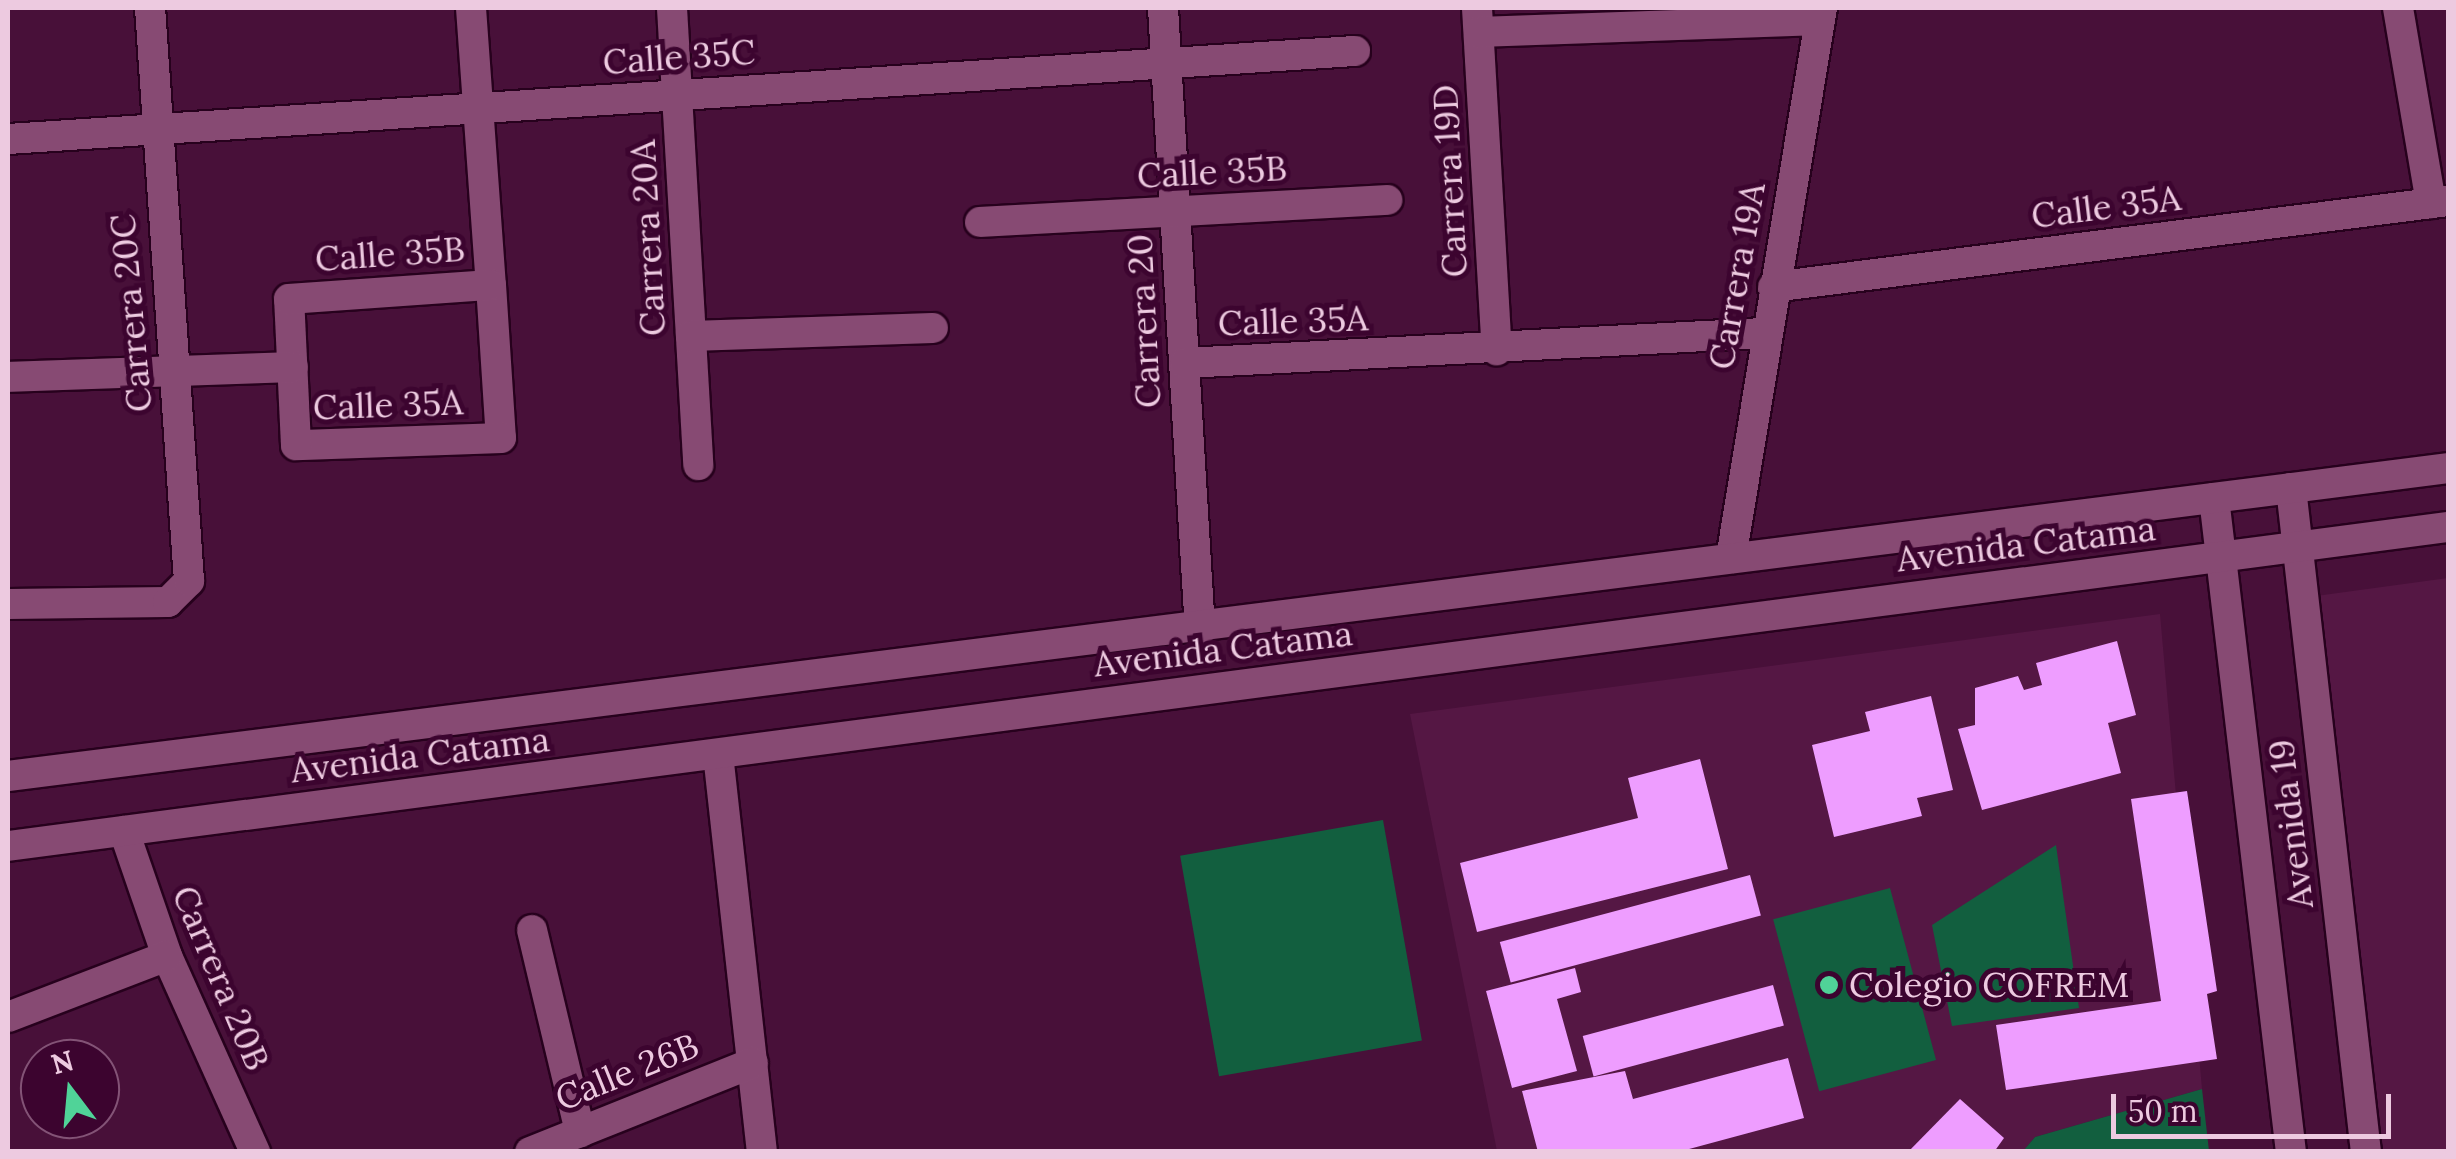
<!DOCTYPE html>
<style>
body{margin:0}
#map{position:relative;width:2456px;height:1159px;overflow:hidden;background:#481039;font-family:Lora,serif}
div>[style]{position:absolute}
.built>*{inset:0;background:#551744}
.green>*{inset:0;background:#125f3f;transform-origin:0 0}
.building>*{inset:0;background:#ee9dff;transform-origin:0 0}
.roads{filter:drop-shadow(2px 0 #27011d) drop-shadow(-2px 0 #27011d) drop-shadow(0 2px #27011d) drop-shadow(0 -2px #27011d)}
.street>*{height:30px;margin:-15px;padding:0 15px;transform-origin:15px;border-radius:15px;background:#874a73}
.secondary>*{height:30px;margin:-15px;padding:0 15px;transform-origin:15px;border-radius:15px;background:#874a73}
.dots>*{width:28px;height:28px;translate:-50% -50%;box-sizing:border-box;border:5px solid #3c042f;border-radius:50%}
span{translate:-50% -50%;white-space:nowrap;text-align:center;line-height:1.15;-webkit-text-stroke:10px #3c042f;paint-order:stroke}
.street-label{font-size:35px;color:#edcae0}
.poi-label{font-size:35px;color:#edcae0}
.left{translate:0 -50%;text-align:left}
.frame{position:absolute;inset:0;border:10px solid #edcae0;pointer-events:none}
.north{position:absolute;left:20px;top:1039px;width:100px;height:100px;box-sizing:border-box;background:#3c042f;border:2px solid #835376;border-radius:50%;rotate:344deg;font-size:28px;font-weight:700;line-height:40px;text-align:center;color:#edcae0}
.north::after{content:'';display:block;margin:auto;width:35px;height:45px;background:#50d398;clip-path:polygon(50% 0,100% 100%,50% 72%,0 100%)}
.scale{position:absolute;left:2111px;top:1094px;width:280px;height:45px;box-sizing:border-box;border:5px solid #edcae0;border-top:0;padding-left:12px;font-size:30px;line-height:35px;white-space:nowrap;color:#edcae0;-webkit-text-stroke:8px #3c042f;paint-order:stroke}
</style>
<div id="map">
<div class="built">
<div style="clip-path:polygon(2448px 578px,2448px 1151px,2380px 1151px,2316px 596px)"></div>
<div style="clip-path:polygon(2160px 614px,2202px 1089px,2035px 1137px,2023px 1151px,1497px 1151px,1410px 714px)"></div>
</div>
<div class="green">
<div style="left:1383px;top:820px;width:224px;height:206px;rotate:80deg"></div>
<div style="clip-path:polygon(2056px 845px,2079px 1008px,1952px 1026px,1932px 925px)"></div>
<div style="left:1890px;top:888px;width:178px;height:121px;rotate:75deg"></div>
<div style="clip-path:polygon(2202px 1089px,2209px 1151px,2023px 1151px,2035px 1137px)"></div>
</div>
<div class="building">
<div style="clip-path:polygon(2117px 641px,2136px 715px,2108px 723px,2121px 773px,1982px 810px,1958px 729px,1975px 725px,1975px 688px,2018px 676px,2024px 690px,2042px 685px,2036px 663px)"></div>
<div style="clip-path:polygon(1931px 696px,1953px 790px,1917px 798px,1922px 816px,1834px 837px,1812px 745px,1870px 731px,1865px 712px)"></div>
<div style="clip-path:polygon(1700px 759px,1728px 869px,1477px 932px,1460px 863px,1638px 818px,1628px 778px)"></div>
<div style="clip-path:polygon(2187px 791px,2217px 991px,2207px 994px,2217px 1059px,2006px 1090px,1996px 1025px,2161px 1001px,2131px 799px)"></div>
<div style="left:1750px;top:875px;width:42px;height:259px;rotate:75deg"></div>
<div style="clip-path:polygon(1575px 968px,1581px 992px,1557px 999px,1577px 1071px,1512px 1088px,1486px 991px)"></div>
<div style="left:1773px;top:985px;width:42px;height:197px;rotate:75deg"></div>
<div style="clip-path:polygon(1788px 1058px,1804px 1118px,1678px 1152px,1538px 1152px,1522px 1091px,1625px 1071px,1633px 1099px)"></div>
<div style="clip-path:polygon(1960px 1099px,2004px 1138px,1994px 1152px,1908px 1152px)"></div>
</div>
<div class="roads">
<div class="street">
<div style="left:471px;top:8px;width:278px;rotate:85.9deg"></div>
<div style="left:491px;top:285px;width:153px;rotate:86.3deg"></div>
<div style="left:501px;top:438px;width:205px;rotate:178deg"></div>
<div style="left:296px;top:445px;width:146px;rotate:-92.7deg"></div>
<div style="left:289px;top:299px;width:202px;rotate:-4deg"></div>
<div style="left:672px;top:8px;width:458px;rotate:86.7deg"></div>
<div style="left:1163px;top:8px;width:624px;rotate:86.6deg"></div>
<div style="left:1477px;top:8px;width:343px;rotate:86.7deg"></div>
<div style="left:2398px;top:8px;width:198px;rotate:80.4deg"></div>
<div style="left:1479px;top:32px;width:341px;rotate:-2deg"></div>
<div style="left:8px;top:139px;width:1350px;rotate:-3.74deg"></div>
<div style="left:980px;top:222px;width:408px;rotate:-3.1deg"></div>
<div style="left:1773px;top:287px;width:680px;rotate:-7.26deg"></div>
<div style="left:691px;top:336px;width:242px;rotate:-1.9deg"></div>
<div style="left:1185px;top:363px;width:580px;rotate:-2.97deg"></div>
<div style="left:8px;top:377px;width:285px;rotate:-2deg"></div>
<div style="left:1731px;top:558px;width:557px;rotate:-80.61deg"></div>
<div style="left:8px;top:604px;width:160px;rotate:-0.7deg"></div>
<div style="left:168px;top:602px;width:30px;rotate:-45deg"></div>
<div style="left:189px;top:581px;width:574px;rotate:-93.89deg"></div>
<div style="left:718px;top:754px;width:400px;rotate:83.7deg"></div>
<div style="left:124px;top:831px;width:132px;rotate:71deg"></div>
<div style="left:167px;top:956px;width:215px;rotate:65.8deg"></div>
<div style="left:532px;top:930px;width:208px;rotate:76.6deg"></div>
<div style="left:8px;top:1017px;width:170px;rotate:-21deg"></div>
<div style="left:530px;top:1152px;width:240px;rotate:-21.8deg"></div>
</div>
<div class="secondary">
<div style="left:2291px;top:488px;width:668px;rotate:83.56deg"></div>
<div style="left:2214px;top:498px;width:659px;rotate:83.29deg"></div>
<div style="left:8px;top:776px;width:2459px;rotate:-7.19deg"></div>
<div style="left:8px;top:846px;width:2461px;rotate:-7.45deg"></div>
</div>
</div>
<div class="dots">
<div style="left:1829px;top:985px;background:#50d398"></div>
</div>
<div class="street-label">
<span style="left:679px;top:57px;rotate:-4deg">Calle 35C</span>
<span style="left:1212px;top:172px;rotate:-3deg">Calle 35B</span>
<span style="left:1450px;top:181px;rotate:-93deg">Carrera 19D</span>
<span style="left:2106px;top:207px;rotate:-7deg">Calle 35A</span>
<span style="left:648px;top:238px;rotate:-93deg">Carrera 20A</span>
<span style="left:390px;top:254px;rotate:-4deg">Calle 35B</span>
<span style="left:1737px;top:276px;rotate:-80deg">Carrera 19A</span>
<span style="left:131px;top:313px;rotate:-95deg">Carrera 20C</span>
<span style="left:1144px;top:321px;rotate:-93deg">Carrera 20</span>
<span style="left:1293px;top:321px;rotate:-2deg">Calle 35A</span>
<span style="left:388px;top:405px;rotate:-2deg">Calle 35A</span>
<span style="left:2026px;top:544px;rotate:-7deg">Avenida Catama</span>
<span style="left:1223px;top:649px;rotate:-7deg">Avenida Catama</span>
<span style="left:420px;top:755px;rotate:-7deg">Avenida Catama</span>
<span style="left:2291px;top:824px;rotate:-97deg">Avenida 19</span>
<span style="left:221px;top:978px;rotate:67deg">Carrera 20B</span>
<span style="left:627px;top:1072px;rotate:-22deg">Calle 26B</span>
</div>
<div class="poi-label">
<span class="left" style="left:1849px;top:985px">Colegio COFREM</span>
</div>
<div class="frame"></div>
<div class="north">N</div>
<div class="scale">50 m</div>
</div>
